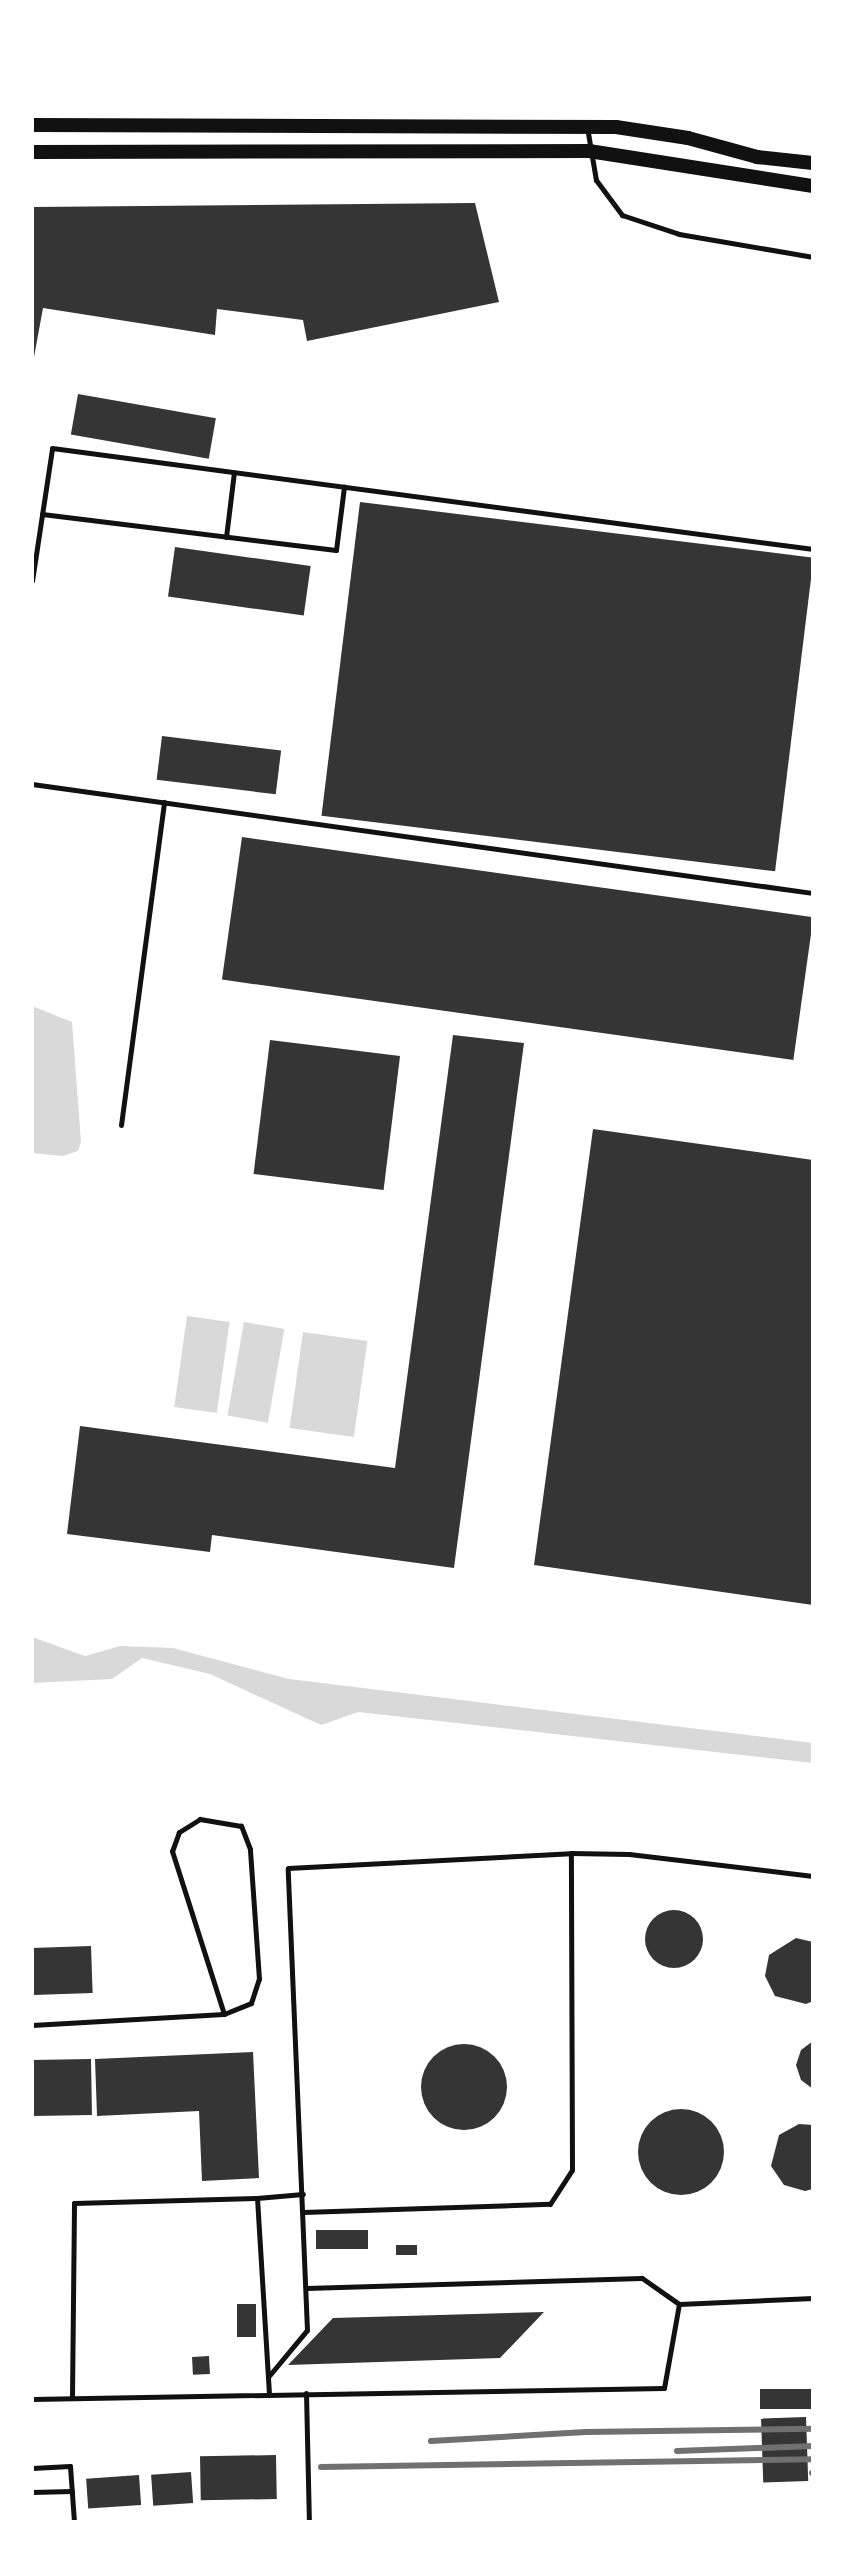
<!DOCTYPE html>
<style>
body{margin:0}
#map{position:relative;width:845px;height:2554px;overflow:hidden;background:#fff;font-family:"Space Grotesk",sans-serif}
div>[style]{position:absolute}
.water>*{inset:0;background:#d9d9d9;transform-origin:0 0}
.building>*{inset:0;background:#353535;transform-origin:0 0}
.round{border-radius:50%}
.service>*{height:5px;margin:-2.5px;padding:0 2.5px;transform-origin:2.5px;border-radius:2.5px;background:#111}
.secondary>*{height:14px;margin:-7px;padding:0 7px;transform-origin:7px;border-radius:7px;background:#111}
.rail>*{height:6px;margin:-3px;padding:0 3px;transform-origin:3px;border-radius:3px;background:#707070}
span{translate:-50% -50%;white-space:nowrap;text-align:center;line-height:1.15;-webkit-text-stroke:8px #fff;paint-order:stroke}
.frame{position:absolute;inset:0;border:34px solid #fff;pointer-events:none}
</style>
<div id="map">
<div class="water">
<div style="clip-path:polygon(32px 1006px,72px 1022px,81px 1142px,78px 1151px,63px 1156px,32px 1153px)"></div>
<div style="left:187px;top:1316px;width:43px;height:92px;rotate:8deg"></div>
<div style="left:244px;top:1322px;width:41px;height:95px;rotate:10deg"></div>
<div style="left:303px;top:1332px;width:65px;height:97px;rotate:8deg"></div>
<div style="clip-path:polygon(32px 1637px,85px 1656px,120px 1646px,173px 1648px,289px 1679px,813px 1743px,813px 1763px,358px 1712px,321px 1725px,210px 1674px,142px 1658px,112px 1679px,32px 1683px)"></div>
</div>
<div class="building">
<div style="clip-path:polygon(475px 203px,499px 302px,307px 341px,303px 320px,217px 309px,215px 335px,43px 308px,32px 368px,32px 207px)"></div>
<div style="left:78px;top:394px;width:140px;height:41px;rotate:10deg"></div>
<div style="left:360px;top:502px;width:457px;height:316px;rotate:7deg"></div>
<div style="left:175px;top:547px;width:137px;height:50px;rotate:8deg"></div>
<div style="left:162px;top:736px;width:120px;height:44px;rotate:7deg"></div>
<div style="left:242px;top:837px;width:577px;height:144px;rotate:8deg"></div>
<div style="clip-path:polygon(453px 1035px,524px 1043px,454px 1568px,212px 1535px,210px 1552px,67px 1534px,80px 1426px,395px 1468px)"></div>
<div style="left:270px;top:1040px;width:131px;height:135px;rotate:7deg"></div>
<div style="clip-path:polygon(593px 1129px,813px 1160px,813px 1605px,534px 1565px)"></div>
<div class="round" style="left:645px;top:1910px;width:58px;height:58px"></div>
<div style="clip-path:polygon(796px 1938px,813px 1942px,813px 2001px,806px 2004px,775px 1996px,765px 1976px,769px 1955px)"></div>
<div style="left:91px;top:1946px;width:47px;height:59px;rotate:88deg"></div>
<div style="clip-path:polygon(813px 2041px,813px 2089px,801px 2080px,796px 2065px,801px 2050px)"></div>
<div class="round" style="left:421px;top:2044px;width:86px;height:86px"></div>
<div style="clip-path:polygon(253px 2052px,259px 2178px,202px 2181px,199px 2111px,97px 2116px,95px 2059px)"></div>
<div style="left:91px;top:2059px;width:56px;height:59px;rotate:89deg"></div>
<div class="round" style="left:638px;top:2109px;width:86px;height:86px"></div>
<div style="clip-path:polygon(799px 2124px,813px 2125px,813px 2189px,805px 2191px,784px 2185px,771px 2166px,779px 2135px)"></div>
<div style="left:316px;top:2230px;width:52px;height:19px"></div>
<div style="left:417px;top:2245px;width:10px;height:21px;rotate:90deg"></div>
<div style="left:237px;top:2304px;width:19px;height:33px"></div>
<div style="clip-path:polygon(544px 2312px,500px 2358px,288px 2365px,333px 2318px)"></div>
<div style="left:209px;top:2356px;width:18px;height:17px;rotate:87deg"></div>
<div style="left:813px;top:2389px;width:20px;height:53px;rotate:90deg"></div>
<div style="left:806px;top:2417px;width:64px;height:45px;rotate:88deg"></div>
<div style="left:276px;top:2455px;width:44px;height:76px;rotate:89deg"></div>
<div style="left:191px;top:2472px;width:31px;height:40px;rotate:86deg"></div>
<div style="left:139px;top:2475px;width:30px;height:53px;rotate:86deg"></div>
</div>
<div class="service">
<div style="left:587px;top:127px;width:54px;rotate:80.4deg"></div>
<div style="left:596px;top:180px;width:44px;rotate:53.4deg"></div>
<div style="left:622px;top:215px;width:60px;rotate:18.4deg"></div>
<div style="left:679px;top:234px;width:136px;rotate:9.7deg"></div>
<div style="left:42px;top:514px;width:296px;rotate:7deg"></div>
<div style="left:336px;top:550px;width:64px;rotate:-82.8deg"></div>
<div style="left:226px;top:537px;width:65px;rotate:-83deg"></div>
<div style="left:32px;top:581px;width:134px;rotate:-81.4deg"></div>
<div style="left:52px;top:448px;width:768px;rotate:7.56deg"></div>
<div style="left:32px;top:784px;width:789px;rotate:7.95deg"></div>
<div style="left:121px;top:1125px;width:326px;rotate:-82.4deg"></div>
<div style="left:32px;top:2025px;width:192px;rotate:-3.3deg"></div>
<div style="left:224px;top:2014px;width:29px;rotate:-22deg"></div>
<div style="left:251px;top:2003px;width:25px;rotate:-72deg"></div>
<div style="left:259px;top:1979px;width:130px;rotate:-94deg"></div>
<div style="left:250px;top:1849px;width:25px;rotate:-111deg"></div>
<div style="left:241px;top:1826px;width:42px;rotate:-170.3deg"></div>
<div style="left:200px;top:1819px;width:25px;rotate:148deg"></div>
<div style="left:179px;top:1832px;width:20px;rotate:110deg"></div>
<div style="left:172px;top:1851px;width:171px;rotate:72.3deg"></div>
<div style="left:303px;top:2212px;width:247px;rotate:-1.9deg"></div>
<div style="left:550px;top:2204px;width:40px;rotate:-57.1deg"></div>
<div style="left:572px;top:2170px;width:317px;rotate:-90.2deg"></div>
<div style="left:306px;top:2288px;width:336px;rotate:-1.7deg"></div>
<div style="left:642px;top:2278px;width:45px;rotate:35.1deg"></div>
<div style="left:268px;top:2377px;width:61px;rotate:-50.3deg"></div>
<div style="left:307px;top:2330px;width:462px;rotate:-92.4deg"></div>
<div style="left:288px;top:1868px;width:283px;rotate:-3deg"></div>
<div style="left:571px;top:1853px;width:58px;rotate:1deg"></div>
<div style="left:629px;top:1854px;width:185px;rotate:6.8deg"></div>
<div style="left:306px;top:2393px;width:129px;rotate:88.7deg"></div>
<div style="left:269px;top:2394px;width:196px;rotate:-93.5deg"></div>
<div style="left:257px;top:2198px;width:46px;rotate:-5deg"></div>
<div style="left:72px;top:2397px;width:194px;rotate:-89.4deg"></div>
<div style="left:74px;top:2203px;width:183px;rotate:-1.6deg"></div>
<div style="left:32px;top:2399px;width:632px;rotate:-1deg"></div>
<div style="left:664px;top:2388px;width:85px;rotate:-79.9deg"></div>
<div style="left:679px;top:2304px;width:134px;rotate:-2.6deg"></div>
<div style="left:32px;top:2468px;width:38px;rotate:-3deg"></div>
<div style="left:70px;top:2466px;width:56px;rotate:85.9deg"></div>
<div style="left:32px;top:2492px;width:40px;rotate:-1.4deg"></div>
</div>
<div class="secondary">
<div style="left:32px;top:125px;width:584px;rotate:0.2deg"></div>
<div style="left:616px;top:127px;width:73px;rotate:8.7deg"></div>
<div style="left:688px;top:138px;width:72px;rotate:15.4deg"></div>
<div style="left:757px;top:157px;width:56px;rotate:6.1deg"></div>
<div style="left:32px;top:152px;width:557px;rotate:-0.1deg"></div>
<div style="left:589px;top:151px;width:227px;rotate:8.9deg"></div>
</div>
<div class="rail">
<div style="left:431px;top:2441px;width:155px;rotate:-3.3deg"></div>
<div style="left:586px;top:2432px;width:227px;rotate:-0.8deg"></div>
<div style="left:677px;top:2451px;width:136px;rotate:-2.1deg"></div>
<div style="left:321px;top:2467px;width:492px;rotate:-0.9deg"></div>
<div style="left:812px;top:2473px;width:1px"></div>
</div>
<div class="frame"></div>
</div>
